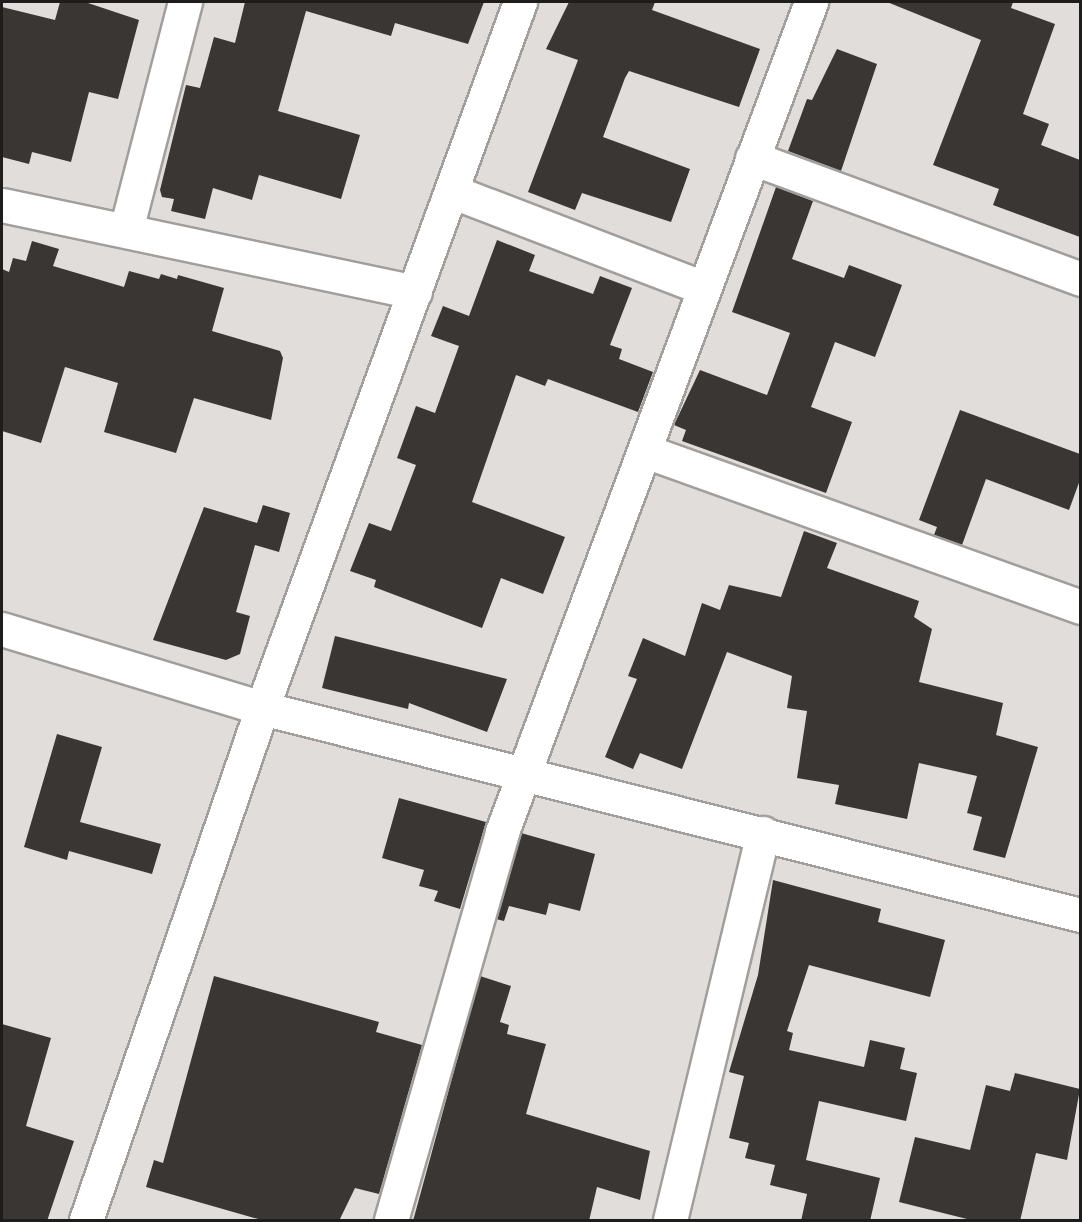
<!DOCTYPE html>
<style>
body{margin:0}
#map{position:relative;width:1082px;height:1222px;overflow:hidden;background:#e1ddda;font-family:Inter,sans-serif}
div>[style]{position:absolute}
.building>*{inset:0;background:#393634}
.roads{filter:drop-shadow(2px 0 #a19e9b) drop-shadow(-2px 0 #a19e9b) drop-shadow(0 2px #a19e9b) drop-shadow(0 -2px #a19e9b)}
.minor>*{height:33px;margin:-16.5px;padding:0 16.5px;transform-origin:16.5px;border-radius:16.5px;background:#fff}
span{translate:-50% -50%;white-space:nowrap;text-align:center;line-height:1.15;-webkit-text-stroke:6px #eeeae7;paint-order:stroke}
.frame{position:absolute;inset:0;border:3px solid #1e1d1b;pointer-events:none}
</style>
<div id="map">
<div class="building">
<div style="clip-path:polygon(60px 2px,85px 2px,139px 20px,118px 99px,89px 92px,71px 162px,32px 152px,29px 164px,2px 157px,2px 7px,55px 20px)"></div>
<div style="clip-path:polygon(245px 2px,484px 2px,468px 44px,395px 23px,391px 36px,306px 11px,278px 111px,360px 135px,341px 199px,259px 175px,252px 200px,213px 188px,205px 219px,171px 211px,174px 199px,162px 197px,160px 190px,186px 85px,200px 88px,214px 37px,235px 43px)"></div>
<div style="clip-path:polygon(569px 2px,655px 2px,652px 10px,760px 49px,739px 107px,629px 71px,625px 78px,603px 137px,690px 169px,671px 222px,582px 193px,575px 210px,528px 192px,578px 60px,546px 49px)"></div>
<div style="clip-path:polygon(887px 2px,1013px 2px,1011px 8px,1055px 24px,1023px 114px,1049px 124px,1041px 145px,1080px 160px,1080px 237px,993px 205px,999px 189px,933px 165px,981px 40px)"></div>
<div style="clip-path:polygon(837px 49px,877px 64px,841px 171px,788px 151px,807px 99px,812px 100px)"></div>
<div style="clip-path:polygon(776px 187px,813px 201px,792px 259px,844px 278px,849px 265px,902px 285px,875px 357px,835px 342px,811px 407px,852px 422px,826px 493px,682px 441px,686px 430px,674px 425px,700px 370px,767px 395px,790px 333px,732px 312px)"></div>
<div style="clip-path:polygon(497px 240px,535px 255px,529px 271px,593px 294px,600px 276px,632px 288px,610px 345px,622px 349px,619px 359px,653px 372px,638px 412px,548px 379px,545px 386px,516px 375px,472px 502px,565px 537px,543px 594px,501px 578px,482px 628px,374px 587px,376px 580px,350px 571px,369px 523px,391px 531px,416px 465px,397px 458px,416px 406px,435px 413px,459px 346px,431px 336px,443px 306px,469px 316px)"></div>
<div style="clip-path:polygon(32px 241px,59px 249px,53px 266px,124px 287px,129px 271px,159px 279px,161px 274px,177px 279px,178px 275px,224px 288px,212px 331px,280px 351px,283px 358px,271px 420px,194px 398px,176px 453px,104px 432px,118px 383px,65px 367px,41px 443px,2px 431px,2px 269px,9px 272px,13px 258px,26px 261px)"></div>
<div style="clip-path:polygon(960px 410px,1080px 454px,1080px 480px,1069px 510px,986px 479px,962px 545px,934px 535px,937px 527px,919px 520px)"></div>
<div style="clip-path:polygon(263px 505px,290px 513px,279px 552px,255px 545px,236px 612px,250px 616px,240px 654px,226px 660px,153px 640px,204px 507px,257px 523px)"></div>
<div style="clip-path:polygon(804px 531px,837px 543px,827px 568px,919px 601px,914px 617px,932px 629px,919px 682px,1003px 703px,996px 735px,1038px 747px,1005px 858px,973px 850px,982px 817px,967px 813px,977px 776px,919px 763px,907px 819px,835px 804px,839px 785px,797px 778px,807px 711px,787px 708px,792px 676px,727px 652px,682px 769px,640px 753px,633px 769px,605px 757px,637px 679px,628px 676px,643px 638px,685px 656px,702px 603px,720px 610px,729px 585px,781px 597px)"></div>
<div style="clip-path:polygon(335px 636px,507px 679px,487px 732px,409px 703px,408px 709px,322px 688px)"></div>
<div style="clip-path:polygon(57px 734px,102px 747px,80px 822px,161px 844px,152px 874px,69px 851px,67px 860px,24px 847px)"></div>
<div style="clip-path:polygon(399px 798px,486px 822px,460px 909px,434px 901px,438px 891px,419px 886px,424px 870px,382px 858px)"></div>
<div style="clip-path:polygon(521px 833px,595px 854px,580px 911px,549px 903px,546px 915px,509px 906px,504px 921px,496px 919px)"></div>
<div style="clip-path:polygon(773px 880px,881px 909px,878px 922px,945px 940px,930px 997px,809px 965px,787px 1031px,793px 1033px,789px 1050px,864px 1067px,870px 1040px,905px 1048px,900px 1069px,917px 1073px,906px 1121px,819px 1101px,806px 1160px,880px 1178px,870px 1221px,801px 1221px,807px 1194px,770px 1185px,775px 1165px,745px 1158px,749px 1143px,729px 1138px,744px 1076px,729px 1072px,758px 975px)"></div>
<div style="clip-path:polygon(214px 976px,379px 1022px,376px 1032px,422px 1045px,379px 1194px,355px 1188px,339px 1221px,265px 1221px,146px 1187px,154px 1160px,163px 1163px)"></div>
<div style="clip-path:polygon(480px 976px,511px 986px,500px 1022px,509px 1025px,507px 1034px,546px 1044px,526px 1114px,650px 1151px,640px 1200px,597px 1187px,589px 1221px,413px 1221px)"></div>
<div style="clip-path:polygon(2px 1024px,51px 1038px,26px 1126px,74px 1141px,47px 1221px,2px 1221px)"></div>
<div style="clip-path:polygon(1015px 1073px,1080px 1089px,1067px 1160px,1036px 1153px,1020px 1221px,975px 1221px,899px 1202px,915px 1137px,970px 1150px,986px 1085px,1010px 1091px)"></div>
</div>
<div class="roads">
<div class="minor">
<div style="left:752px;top:158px;width:350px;rotate:20.2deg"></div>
<div style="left:451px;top:191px;width:271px;rotate:21deg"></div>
<div style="left:2px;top:205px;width:422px;rotate:11.9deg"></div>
<div style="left:126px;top:230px;width:236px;rotate:-75.5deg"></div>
<div style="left:648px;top:452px;width:459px;rotate:19.7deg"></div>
<div style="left:2px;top:629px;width:272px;rotate:16.9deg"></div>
<div style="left:262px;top:708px;width:844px;rotate:14.2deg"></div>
<div style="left:86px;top:1220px;width:541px;rotate:-71.03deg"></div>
<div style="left:262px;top:708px;width:752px;rotate:-69.93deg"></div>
<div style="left:391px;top:1220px;width:404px;rotate:-74deg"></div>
<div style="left:502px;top:832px;width:886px;rotate:-69.58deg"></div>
<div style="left:670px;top:1220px;width:398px;rotate:-76.5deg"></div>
</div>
</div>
<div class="frame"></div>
</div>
